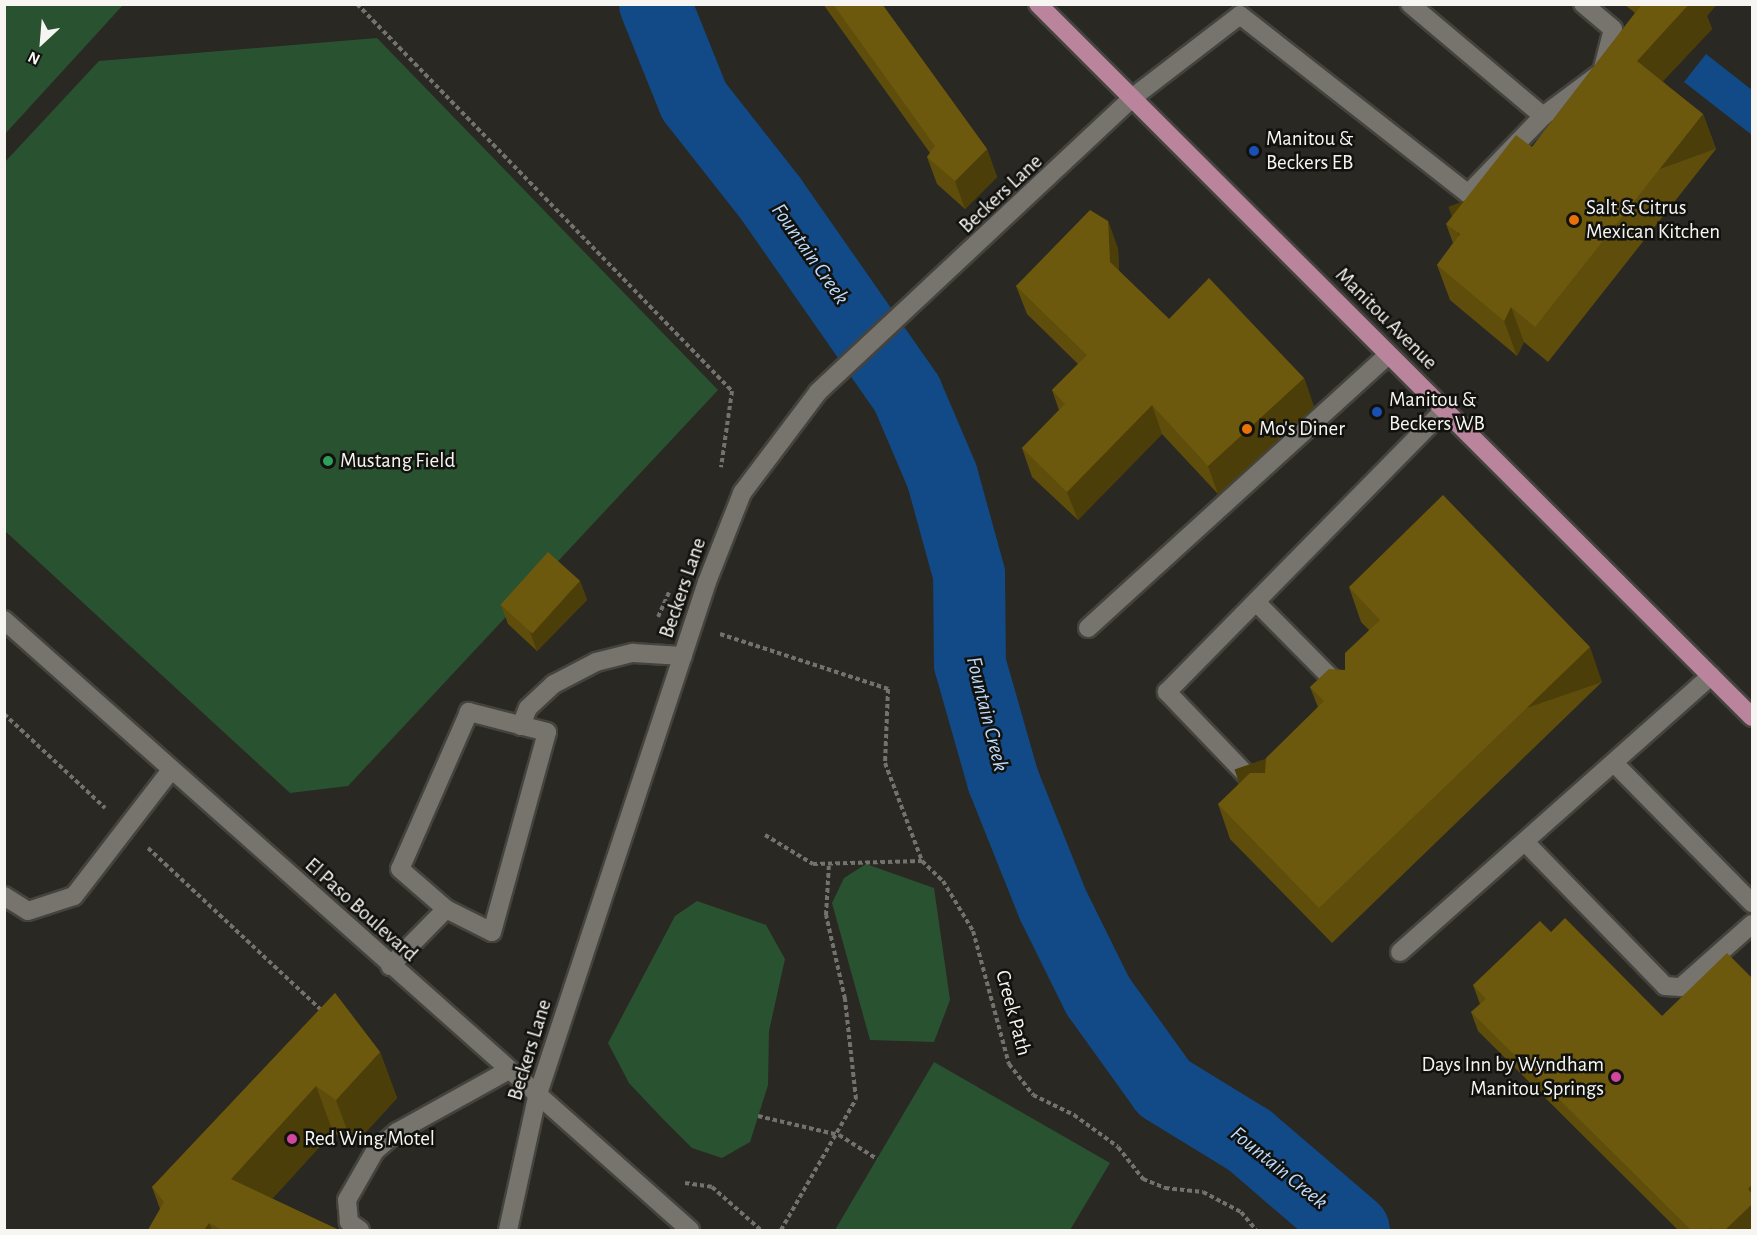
<!DOCTYPE html>
<style>
body{margin:0}
#map{position:relative;width:1757px;height:1235px;overflow:hidden;background:#2a2823;font-family:"Alegreya Sans",sans-serif}
div>[style]{position:absolute}
.green>*{inset:0;background:#295231}
.water>*{inset:0;background:#114a86}
.river>*{height:72px;margin:-36px;padding:0 36px;transform-origin:36px;border-radius:36px;background:#114a86}
.path>*{height:4px;margin-top:-2px;transform-origin:0;background:repeating-linear-gradient(90deg,#73726d 0 4.5px,transparent 0 7.5px)}
.roads{filter:drop-shadow(2px 0 #44433e) drop-shadow(-2px 0 #44433e) drop-shadow(0 2px #44433e) drop-shadow(0 -2px #44433e)}
.minor>*{height:18px;margin:-9px;padding:0 9px;transform-origin:9px;border-radius:9px;background:#76746d}
.major>*{height:18px;margin:-9px;padding:0 9px;transform-origin:9px;border-radius:9px;background:#ba849c}
.wall>*{inset:0;background:#5e4d0b}
.shaded-wall>*{inset:0;background:#4c3e09;transform-origin:0 0}
.building>*{inset:0;background:#6d590d;transform-origin:0 0}
.dots>*{width:16px;height:16px;translate:-50% -50%;box-sizing:border-box;border:3px solid #11110e;border-radius:50%}
span{translate:-50% -50%;white-space:nowrap;text-align:center;line-height:1.15;-webkit-text-stroke:5px #11110e;paint-order:stroke}
.poi-label{font-size:21px;color:#f6f5f1}
.left{translate:0 -50%;text-align:left}
.right{translate:-100% -50%;text-align:right}
.street-label{font-size:21px;color:#f6f5f1}
.water-label{font-size:22px;color:#bddafd;font-style:italic}
.frame{position:absolute;inset:0;border:6px solid #f6f5f1;pointer-events:none}
.north{position:absolute;left:12px;top:12px;width:60px;height:60px;-webkit-text-stroke:4px #11110e;paint-order:stroke;rotate:206deg;font-size:16px;font-weight:700;line-height:24px;text-align:center;color:#f6f5f1}
.north::after{content:'';display:block;margin:auto;width:21px;height:27px;background:#f6f5f1;clip-path:polygon(50% 0,100% 100%,50% 72%,0 100%)}
</style>
<div id="map">
<div class="green">
<div style="clip-path:polygon(5px 4px,123px 5px,5px 134px,4px 5px)"></div>
<div style="clip-path:polygon(377px 38px,718px 390px,348px 786px,290px 793px,5px 531px,4px 163px,99px 61px)"></div>
<div style="clip-path:polygon(866px 864px,934px 888px,950px 1000px,934px 1042px,870px 1040px,832px 903px,844px 878px)"></div>
<div style="clip-path:polygon(697px 901px,766px 925px,785px 959px,769px 1031px,768px 1085px,750px 1142px,722px 1158px,692px 1148px,662px 1118px,629px 1083px,608px 1043px,675px 916px)"></div>
<div style="clip-path:polygon(934px 1062px,1110px 1163px,1070px 1230px,835px 1230px)"></div>
</div>
<div class="water">
<div style="clip-path:polygon(1706px 54px,1752px 90px,1752px 135px,1684px 82px)"></div>
</div>
<div class="river">
<div style="left:655px;top:4px;width:105px;rotate:68.1deg"></div>
<div style="left:694px;top:101px;width:125px;rotate:51.8deg"></div>
<div style="left:771px;top:199px;width:238px;rotate:55.1deg"></div>
<div style="left:907px;top:394px;width:89px;rotate:66.9deg"></div>
<div style="left:942px;top:476px;width:102px;rotate:74.6deg"></div>
<div style="left:969px;top:574px;width:90px;rotate:89.4deg"></div>
<div style="left:970px;top:664px;width:121px;rotate:74.1deg"></div>
<div style="left:1003px;top:780px;width:135px;rotate:68.2deg"></div>
<div style="left:1053px;top:905px;width:102px;rotate:63.7deg"></div>
<div style="left:1098px;top:996px;width:113px;rotate:54.3deg"></div>
<div style="left:1164px;top:1088px;width:100px;rotate:31.5deg"></div>
<div style="left:1249px;top:1140px;width:138px;rotate:40.6deg"></div>
</div>
<div class="path">
<div style="left:357px;top:4px;width:539px;rotate:45.9deg"></div>
<div style="left:732px;top:391px;width:77px;rotate:98.2deg"></div>
<div style="left:658px;top:617px;width:30px;rotate:-66deg"></div>
<div style="left:720px;top:634px;width:177px;rotate:18.1deg"></div>
<div style="left:888px;top:689px;width:74px;rotate:92.3deg"></div>
<div style="left:885px;top:763px;width:105px;rotate:69.3deg"></div>
<div style="left:922px;top:861px;width:29px;rotate:44deg"></div>
<div style="left:943px;top:881px;width:58px;rotate:59deg"></div>
<div style="left:973px;top:931px;width:138px;rotate:74.9deg"></div>
<div style="left:1009px;top:1064px;width:39px;rotate:52deg"></div>
<div style="left:1033px;top:1095px;width:46px;rotate:26deg"></div>
<div style="left:1074px;top:1115px;width:54px;rotate:36deg"></div>
<div style="left:1118px;top:1147px;width:41px;rotate:52deg"></div>
<div style="left:1143px;top:1179px;width:24px;rotate:22deg"></div>
<div style="left:1165px;top:1188px;width:38px;rotate:6deg"></div>
<div style="left:1203px;top:1192px;width:43px;rotate:27.8deg"></div>
<div style="left:1241px;top:1212px;width:23px;rotate:50deg"></div>
<div style="left:4px;top:714px;width:138px;rotate:42.9deg"></div>
<div style="left:765px;top:835px;width:56px;rotate:31.1deg"></div>
<div style="left:813px;top:864px;width:109px;rotate:-1.6deg"></div>
<div style="left:148px;top:848px;width:238px;rotate:43.1deg"></div>
<div style="left:758px;top:1116px;width:83px;rotate:13.2deg"></div>
<div style="left:839px;top:1135px;width:45px;rotate:32.3deg"></div>
<div style="left:685px;top:1183px;width:27px;rotate:8deg"></div>
<div style="left:712px;top:1187px;width:65px;rotate:41.3deg"></div>
<div style="left:781px;top:1230px;width:151px;rotate:-60.2deg"></div>
<div style="left:856px;top:1099px;width:101px;rotate:-96.3deg"></div>
<div style="left:845px;top:999px;width:86px;rotate:-102.7deg"></div>
<div style="left:826px;top:915px;width:52px;rotate:-86.7deg"></div>
</div>
<div class="roads">
<div class="minor">
<div style="left:1410px;top:4px;width:174px;rotate:40.1deg"></div>
<div style="left:1256px;top:602px;width:121px;rotate:45.3deg"></div>
<div style="left:4px;top:620px;width:918px;rotate:41.64deg"></div>
<div style="left:1088px;top:628px;width:406px;rotate:-42.3deg"></div>
<div style="left:521px;top:726px;width:19px;rotate:-69deg"></div>
<div style="left:528px;top:708px;width:35px;rotate:-43deg"></div>
<div style="left:554px;top:684px;width:47px;rotate:-27.6deg"></div>
<div style="left:596px;top:662px;width:38px;rotate:-14deg"></div>
<div style="left:633px;top:653px;width:50px;rotate:3.4deg"></div>
<div style="left:1614px;top:763px;width:197px;rotate:45.4deg"></div>
<div style="left:1263px;top:792px;width:139px;rotate:-133.8deg"></div>
<div style="left:1167px;top:692px;width:395px;rotate:-45.5deg"></div>
<div style="left:1525px;top:842px;width:201px;rotate:45.8deg"></div>
<div style="left:1665px;top:986px;width:16px;rotate:4deg"></div>
<div style="left:1681px;top:987px;width:95px;rotate:-41.6deg"></div>
<div style="left:4px;top:896px;width:28px;rotate:32deg"></div>
<div style="left:28px;top:911px;width:48px;rotate:-18.1deg"></div>
<div style="left:74px;top:896px;width:159px;rotate:-52.4deg"></div>
<div style="left:1400px;top:952px;width:416px;rotate:-41.6deg"></div>
<div style="left:390px;top:966px;width:80px;rotate:-45.5deg"></div>
<div style="left:446px;top:909px;width:51px;rotate:26.6deg"></div>
<div style="left:492px;top:932px;width:207px;rotate:-74.6deg"></div>
<div style="left:547px;top:732px;width:81px;rotate:-165.6deg"></div>
<div style="left:469px;top:712px;width:171px;rotate:113.7deg"></div>
<div style="left:400px;top:869px;width:61px;rotate:41deg"></div>
<div style="left:360px;top:1230px;width:14px;rotate:-144deg"></div>
<div style="left:349px;top:1222px;width:22px;rotate:-95deg"></div>
<div style="left:347px;top:1200px;width:56px;rotate:-60.3deg"></div>
<div style="left:375px;top:1151px;width:29px;rotate:-41deg"></div>
<div style="left:397px;top:1132px;width:126px;rotate:-29deg"></div>
<div style="left:508px;top:1230px;width:136px;rotate:-77.7deg"></div>
<div style="left:537px;top:1097px;width:542px;rotate:-71.73deg"></div>
<div style="left:707px;top:582px;width:96px;rotate:-68.5deg"></div>
<div style="left:742px;top:493px;width:126px;rotate:-53deg"></div>
<div style="left:818px;top:392px;width:430px;rotate:-43.1deg"></div>
<div style="left:1132px;top:98px;width:136px;rotate:-37.5deg"></div>
<div style="left:1240px;top:15px;width:290px;rotate:38.1deg"></div>
<div style="left:1468px;top:194px;width:108px;rotate:-46.1deg"></div>
<div style="left:1543px;top:116px;width:74px;rotate:-36.7deg"></div>
<div style="left:1602px;top:72px;width:44px;rotate:-75.7deg"></div>
<div style="left:1613px;top:29px;width:39px;rotate:-140deg"></div>
</div>
<div class="major">
<div style="left:1038px;top:4px;width:1009px;rotate:44.96deg"></div>
</div>
</div>
<div class="wall">
<div style="clip-path:polygon(823px 4px,882px 4px,987px 149px,997px 177px,965px 209px,937px 184px,927px 157px,930px 153px)"></div>
<div style="clip-path:polygon(1624px 4px,1717px 4px,1707px 16px,1712px 29px,1662px 82px,1703px 114px,1716px 149px,1548px 362px,1524px 342px,1517px 356px,1450px 300px,1437px 265px,1453px 243px,1446px 224px,1532px 147px,1635px 13px)"></div>
<div style="clip-path:polygon(1108px 221px,1118px 249px,1119px 271px,1169px 319px,1304px 378px,1314px 407px,1218px 494px,1162px 434px,1078px 520px,1032px 477px,1022px 448px,1059px 410px,1052px 390px,1078px 364px,1027px 314px,1016px 286px)"></div>
<div style="clip-path:polygon(580px 581px,587px 600px,537px 651px,508px 624px,501px 605px)"></div>
<div style="clip-path:polygon(1349px 587px,1602px 682px,1332px 943px,1230px 839px,1218px 804px,1265px 773px,1318px 707px,1310px 687px,1345px 670px,1369px 630px,1361px 622px)"></div>
<div style="clip-path:polygon(1551px 932px,1662px 1016px,1752px 978px,1752px 1230px,1678px 1230px,1478px 1031px,1471px 1012px,1480px 1004px,1473px 985px)"></div>
<div style="clip-path:polygon(335px 993px,380px 1052px,397px 1098px,353px 1146px,333px 1132px,272px 1199px,339px 1230px,148px 1230px,160px 1209px,152px 1187px)"></div>
</div>
<div class="shaded-wall">
<div style="clip-path:polygon(1689px 4px,1717px 4px,1707px 16px,1712px 29px,1649px 96px,1637px 61px)"></div>
<div style="left:1703px;top:114px;width:37px;height:271px;rotate:70deg"></div>
<div style="clip-path:polygon(987px 149px,997px 177px,965px 209px,955px 181px)"></div>
<div style="clip-path:polygon(1108px 221px,1118px 249px,1120px 291px,1110px 262px)"></div>
<div style="clip-path:polygon(1511px 307px,1524px 342px,1517px 356px,1504px 321px)"></div>
<div style="clip-path:polygon(1304px 378px,1314px 407px,1218px 494px,1208px 466px)"></div>
<div style="clip-path:polygon(1152px 405px,1162px 434px,1078px 520px,1067px 492px)"></div>
<div style="clip-path:polygon(580px 581px,587px 600px,537px 651px,530px 632px)"></div>
<div style="left:1590px;top:647px;width:37px;height:376px;rotate:71deg"></div>
<div style="clip-path:polygon(380px 1052px,397px 1098px,353px 1146px,336px 1100px)"></div>
<div style="clip-path:polygon(316px 1086px,333px 1132px,248px 1225px,231px 1179px)"></div>
<div style="clip-path:polygon(1752px 1184px,1752px 1202px,1748px 1189px)"></div>
<div style="clip-path:polygon(1752px 1204px,1752px 1230px,1725px 1230px)"></div>
<div style="clip-path:polygon(209px 1223px,212px 1230px,204px 1230px)"></div>
</div>
<div class="building">
<div style="clip-path:polygon(833px 4px,882px 4px,987px 149px,955px 181px,927px 157px,935px 146px)"></div>
<div style="clip-path:polygon(1642px 4px,1689px 4px,1637px 61px,1703px 114px,1535px 327px,1511px 307px,1504px 321px,1437px 265px,1460px 234px,1446px 224px,1516px 135px,1532px 147px)"></div>
<div style="clip-path:polygon(1090px 210px,1108px 221px,1110px 262px,1169px 319px,1209px 278px,1304px 378px,1208px 466px,1152px 405px,1067px 492px,1022px 448px,1065px 404px,1052px 390px,1087px 355px,1016px 286px)"></div>
<div style="clip-path:polygon(1443px 495px,1590px 647px,1319px 908px,1218px 804px,1250px 773px,1265px 773px,1266px 758px,1324px 701px,1310px 687px,1329px 669px,1345px 670px,1345px 653px,1380px 620px,1349px 587px)"></div>
<div style="left:548px;top:552px;width:43px;height:71px;rotate:42deg"></div>
<div style="clip-path:polygon(1565px 918px,1662px 1016px,1727px 953px,1752px 978px,1752px 1184px,1748px 1189px,1752px 1194px,1752px 1204px,1725px 1230px,1714px 1230px,1711px 1228px,1708px 1230px,1691px 1230px,1471px 1012px,1486px 999px,1473px 985px,1540px 921px,1551px 932px)"></div>
<div style="clip-path:polygon(335px 993px,380px 1052px,336px 1100px,316px 1086px,231px 1179px,339px 1230px,222px 1230px,209px 1223px,204px 1230px,148px 1230px,164px 1202px,152px 1187px)"></div>
</div>
<div class="dots">
<div style="left:1254px;top:151px;background:#1a4fb4"></div>
<div style="left:1574px;top:220px;background:#e8710a"></div>
<div style="left:1377px;top:412px;background:#1a4fb4"></div>
<div style="left:1247px;top:429px;background:#e8710a"></div>
<div style="left:328px;top:461px;background:#2e9e5b"></div>
<div style="left:1616px;top:1077px;background:#d1479c"></div>
<div style="left:292px;top:1139px;background:#d1479c"></div>
</div>
<div class="poi-label">
<span class="left" style="left:1266px;top:151px">Manitou &amp;<br>Beckers EB</span>
<span class="left" style="left:1586px;top:220px">Salt &amp; Citrus<br>Mexican Kitchen</span>
<span class="left" style="left:1389px;top:412px">Manitou &amp;<br>Beckers WB</span>
<span class="left" style="left:1259px;top:429px">Mo's Diner</span>
<span class="left" style="left:340px;top:461px">Mustang Field</span>
<span class="right" style="left:1604px;top:1077px">Days Inn by Wyndham<br>Manitou Springs</span>
<span class="left" style="left:304px;top:1139px">Red Wing Motel</span>
</div>
<div class="street-label">
<span style="left:1001px;top:194px;rotate:-43deg">Beckers Lane</span>
<span style="left:1386px;top:319px;rotate:45deg">Manitou Avenue</span>
<span style="left:683px;top:588px;rotate:-71deg">Beckers Lane</span>
<span style="left:361px;top:910px;rotate:42deg">El Paso Boulevard</span>
<span style="left:1013px;top:1013px;rotate:75deg">Creek Path</span>
<span style="left:530px;top:1050px;rotate:-73deg">Beckers Lane</span>
</div>
<div class="water-label">
<span style="left:810px;top:254px;rotate:55deg">Fountain Creek</span>
<span style="left:987px;top:714px;rotate:76deg">Fountain Creek</span>
<span style="left:1279px;top:1168px;rotate:39deg">Fountain Creek</span>
</div>
<div class="frame"></div>
<div class="north">N</div>
</div>
